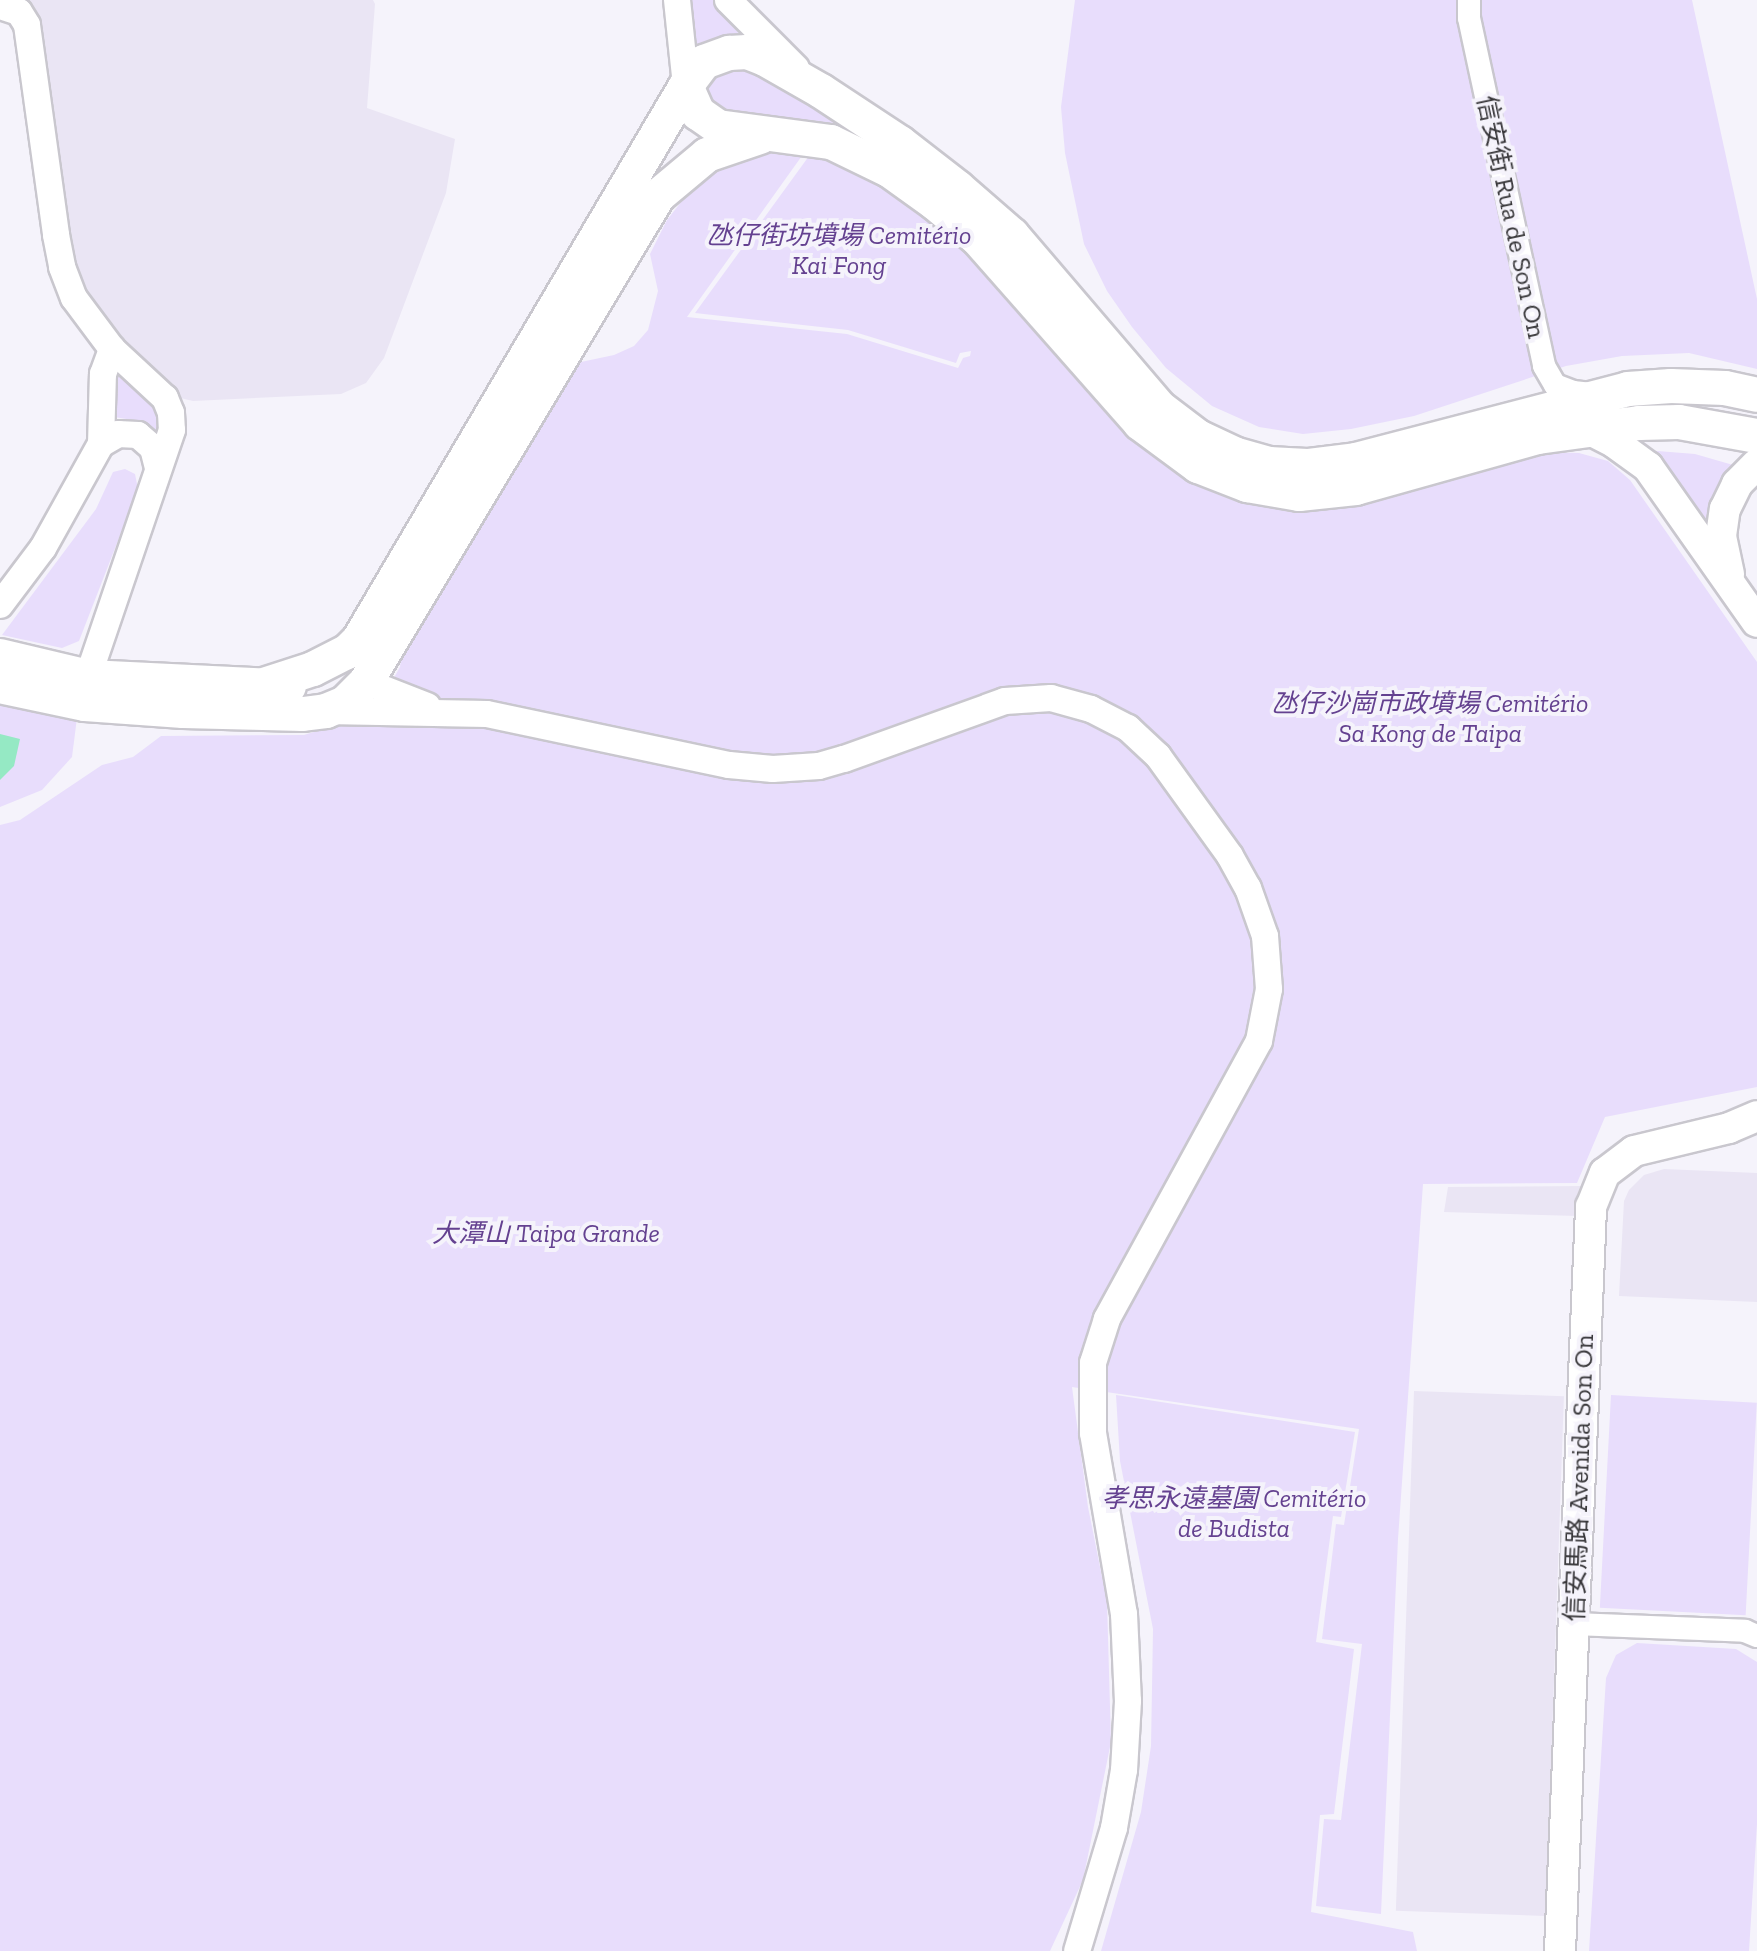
<!DOCTYPE html>
<meta charset="utf-8">
<style>
body{margin:0}
#map{position:relative;width:1757px;height:1951px;overflow:hidden;background:#f5f3fb;font-family:"Zilla Slab","Noto Sans SC",serif}
div>[style]{position:absolute}
.built>*{inset:0;background:#eae5f4;transform-origin:0 0}
.green>*{inset:0;background:#e8ddfc;transform-origin:0 0}
.water>*{inset:0;background:#95e9c4}
.roads{filter:drop-shadow(2px 0 #c9c7ce) drop-shadow(-2px 0 #c9c7ce) drop-shadow(0 2px #c9c7ce) drop-shadow(0 -2px #c9c7ce)}
.minor>*{height:22px;margin:-11px;padding:0 11px;transform-origin:11px;border-radius:11px;background:#fff}
.tertiary>*{height:26px;margin:-13px;padding:0 13px;transform-origin:13px;border-radius:13px;background:#fff}
.secondary>*{height:30px;margin:-15px;padding:0 15px;transform-origin:15px;border-radius:15px;background:#fff}
.primary>*{height:34px;margin:-17px;padding:0 17px;transform-origin:17px;border-radius:17px;background:#fff}
span{translate:-50% -50%;white-space:nowrap;text-align:center;line-height:1.15;-webkit-text-stroke:8px #f5f3fb;paint-order:stroke}
.street-label{font-size:26px;color:#373639}
.park-label{font-size:26px;color:#644190;font-style:italic}
</style>
<div id="map">
<div class="built">
<div style="clip-path:polygon(19px 0,373px 0,375px 4px,367px 108px,455px 139px,446px 193px,384px 358px,366px 383px,341px 394px,193px 401px,172px 396px,117px 341px,84px 289px,64px 230px)"></div>
<div style="clip-path:polygon(1664px 1169px,1757px 1173px,1757px 1302px,1619px 1296px,1624px 1201px,1629px 1190px,1644px 1175px)"></div>
<div style="clip-path:polygon(1583px 1186px,1578px 1216px,1444px 1212px,1448px 1187px)"></div>
<div style="left:1414px;top:1391px;width:150px;height:520px;rotate:2deg"></div>
</div>
<div class="green">
<div style="clip-path:polygon(690px 0,717px 0,742px 39px,713px 40px,693px 52px)"></div>
<div style="clip-path:polygon(1075px 0,1692px 0,1757px 299px,1757px 369px,1689px 353px,1622px 356px,1566px 366px,1414px 416px,1351px 429px,1303px 434px,1259px 427px,1212px 406px,1166px 368px,1132px 327px,1107px 291px,1084px 244px,1065px 153px,1061px 107px)"></div>
<div style="clip-path:polygon(736px 62px,769px 71px,902px 154px,999px 236px,1167px 424px,1203px 450px,1269px 473px,1300px 476px,1345px 470px,1519px 428px,1521px 434px,1345px 479px,1299px 486px,1265px 482px,1199px 457px,1166px 432px,996px 244px,904px 168px,824px 128px,796px 122px,746px 122px,711px 107px,705px 96px,708px 77px,716px 68px)"></div>
<div style="clip-path:polygon(782px 150px,804px 153px,687px 317px,847px 334px,958px 368px,963px 358px,970px 356px,971px 351px,960px 353px,956px 363px,848px 330px,695px 313px,809px 156px,836px 162px,868px 177px,957px 236px,1186px 473px,1271px 507px,1337px 505px,1544px 452px,1579px 453px,1608px 461px,1630px 480px,1757px 662px,1757px 1087px,1605px 1117px,1577px 1183px,1423px 1184px,1398px 1539px,1381px 1914px,1316px 1906px,1324px 1819px,1341px 1820px,1362px 1644px,1322px 1639px,1336px 1524px,1344px 1525px,1359px 1429px,1072px 1387px,1088px 1507px,1107px 1602px,1111px 1742px,1083px 1880px,1050px 1951px,0 1951px,0 825px,20px 820px,102px 765px,133px 757px,161px 736px,304px 735px,366px 716px,382px 699px,400px 667px,402px 649px,581px 362px,614px 355px,634px 346px,648px 330px,658px 291px,650px 254px,667px 220px,685px 197px,709px 176px,732px 163px)"></div>
<div style="clip-path:polygon(117px 375px,132px 379px,160px 412px,159px 434px,139px 421px,114px 417px)"></div>
<div style="clip-path:polygon(1645px 450px,1695px 454px,1740px 467px,1709px 528px)"></div>
<div style="clip-path:polygon(125px 469px,135px 474px,138px 489px,79px 641px,62px 648px,2px 635px,96px 509px,113px 472px)"></div>
<div style="clip-path:polygon(0 695px,78px 710px,72px 757px,42px 790px,0 807px)"></div>
<div style="clip-path:polygon(1116px 1395px,1355px 1432px,1341px 1517px,1333px 1516px,1316px 1642px,1354px 1649px,1334px 1814px,1320px 1815px,1311px 1912px,1413px 1932px,1417px 1951px,1101px 1951px,1141px 1812px,1151px 1746px,1153px 1629px,1120px 1461px)"></div>
<div style="left:1611px;top:1395px;width:146px;height:213px;rotate:3deg"></div>
<div style="clip-path:polygon(1637px 1643px,1736px 1649px,1757px 1662px,1757px 1824px,1749px 1951px,1589px 1951px,1606px 1678px,1616px 1655px)"></div>
</div>
<div class="water">
<div style="clip-path:polygon(0 734px,20px 739px,14px 766px,0 780px)"></div>
</div>
<div class="roads">
<div class="minor">
<div style="left:1469px;top:0;width:18px;rotate:90deg"></div>
<div style="left:1469px;top:18px;width:356px;rotate:77.8deg"></div>
<div style="left:1544px;top:366px;width:22px;rotate:60deg"></div>
<div style="left:1555px;top:385px;width:19px;rotate:21deg"></div>
<div style="left:1573px;top:392px;width:19px;rotate:6deg"></div>
<div style="left:1574px;top:1624px;width:171px;rotate:2.3deg"></div>
<div style="left:1745px;top:1631px;width:13px;rotate:23deg"></div>
</div>
<div class="tertiary">
<div style="left:677px;top:0;width:86px;rotate:84deg"></div>
<div style="left:728px;top:0;width:96px;rotate:45deg"></div>
<div style="left:0;top:6px;width:20px;rotate:18deg"></div>
<div style="left:19px;top:12px;width:15px;rotate:58deg"></div>
<div style="left:27px;top:25px;width:212px;rotate:82.1deg"></div>
<div style="left:56px;top:235px;width:33px;rotate:79deg"></div>
<div style="left:62px;top:267px;width:33px;rotate:69deg"></div>
<div style="left:74px;top:298px;width:64px;rotate:53.3deg"></div>
<div style="left:112px;top:349px;width:72px;rotate:42.8deg"></div>
<div style="left:165px;top:398px;width:16px;rotate:68deg"></div>
<div style="left:171px;top:413px;width:17px;rotate:87deg"></div>
<div style="left:172px;top:430px;width:261px;rotate:108.8deg"></div>
<div style="left:101px;top:444px;width:20px;rotate:-30deg"></div>
<div style="left:118px;top:434px;width:20px;rotate:3deg"></div>
<div style="left:138px;top:435px;width:20px;rotate:41deg"></div>
<div style="left:153px;top:448px;width:21px;rotate:76deg"></div>
<div style="left:0;top:605px;width:71px;rotate:-53deg"></div>
<div style="left:43px;top:548px;width:119px;rotate:-60.9deg"></div>
<div style="left:101px;top:444px;width:70px;rotate:-88.4deg"></div>
<div style="left:103px;top:374px;width:27px;rotate:-70deg"></div>
<div style="left:366px;top:682px;width:66px;rotate:21.5deg"></div>
<div style="left:326px;top:711px;width:161px;rotate:1.1deg"></div>
<div style="left:487px;top:714px;width:247px;rotate:11.9deg"></div>
<div style="left:729px;top:765px;width:44px;rotate:5.2deg"></div>
<div style="left:773px;top:769px;width:46px;rotate:-3.7deg"></div>
<div style="left:819px;top:766px;width:26px;rotate:-16deg"></div>
<div style="left:844px;top:759px;width:171px;rotate:-19.8deg"></div>
<div style="left:1005px;top:701px;width:46px;rotate:-3.7deg"></div>
<div style="left:1051px;top:698px;width:41px;rotate:15.4deg"></div>
<div style="left:1091px;top:709px;width:42px;rotate:27.2deg"></div>
<div style="left:1128px;top:728px;width:41px;rotate:43deg"></div>
<div style="left:1158px;top:756px;width:123px;rotate:54.2deg"></div>
<div style="left:1230px;top:856px;width:37px;rotate:61deg"></div>
<div style="left:1248px;top:888px;width:51px;rotate:70.5deg"></div>
<div style="left:1265px;top:936px;width:53px;rotate:85.7deg"></div>
<div style="left:1269px;top:989px;width:53px;rotate:100.9deg"></div>
<div style="left:1259px;top:1041px;width:317px;rotate:118.7deg"></div>
<div style="left:1107px;top:1319px;width:46px;rotate:107.7deg"></div>
<div style="left:1093px;top:1363px;width:70px;rotate:90deg"></div>
<div style="left:1093px;top:1433px;width:184px;rotate:80.3deg"></div>
<div style="left:1124px;top:1614px;width:87px;rotate:87.4deg"></div>
<div style="left:1128px;top:1701px;width:69px;rotate:93.3deg"></div>
<div style="left:1124px;top:1770px;width:59px;rotate:99.8deg"></div>
<div style="left:1114px;top:1828px;width:128px;rotate:106.7deg"></div>
</div>
<div class="secondary">
<div style="left:1588px;top:429px;width:30px;rotate:27deg"></div>
<div style="left:1615px;top:443px;width:41px;rotate:36deg"></div>
<div style="left:1648px;top:467px;width:189px;rotate:54.9deg"></div>
<div style="left:1729px;top:574px;width:39px;rotate:-102deg"></div>
<div style="left:1721px;top:536px;width:27px;rotate:-82deg"></div>
<div style="left:1725px;top:509px;width:28px;rotate:-64deg"></div>
<div style="left:1737px;top:484px;width:28px;rotate:-45deg"></div>
<div style="left:1560px;top:1951px;width:745px;rotate:-87.61deg"></div>
<div style="left:1591px;top:1207px;width:37px;rotate:-68deg"></div>
<div style="left:1605px;top:1173px;width:36px;rotate:-37deg"></div>
<div style="left:1634px;top:1151px;width:98px;rotate:-13.6deg"></div>
<div style="left:1729px;top:1128px;width:30px;rotate:-23deg"></div>
</div>
<div class="primary">
<div style="left:686px;top:86px;width:30px;rotate:66deg"></div>
<div style="left:698px;top:113px;width:24px;rotate:35deg"></div>
<div style="left:718px;top:127px;width:114px;rotate:7.6deg"></div>
<div style="left:831px;top:142px;width:64px;rotate:25.8deg"></div>
<div style="left:889px;top:170px;width:57px;rotate:35.7deg"></div>
<div style="left:935px;top:203px;width:56px;rotate:39.9deg"></div>
<div style="left:978px;top:239px;width:245px;rotate:48.6deg"></div>
<div style="left:1140px;top:423px;width:72px;rotate:36.6deg"></div>
<div style="left:1198px;top:466px;width:53px;rotate:21.2deg"></div>
<div style="left:1247px;top:485px;width:53px;rotate:9.8deg"></div>
<div style="left:1299px;top:494px;width:57px;rotate:-6deg"></div>
<div style="left:1356px;top:488px;width:189px;rotate:-15.7deg"></div>
<div style="left:1538px;top:437px;width:102px;rotate:-7.9deg"></div>
<div style="left:1639px;top:423px;width:40px;rotate:-1.4deg"></div>
<div style="left:1679px;top:422px;width:79px;rotate:10.2deg"></div>
<div style="left:0;top:656px;width:90px;rotate:13.4deg"></div>
<div style="left:88px;top:677px;width:201px;rotate:2.8deg"></div>
<div style="left:267px;top:684px;width:48px;rotate:-18.1deg"></div>
<div style="left:313px;top:669px;width:38px;rotate:-27deg"></div>
<div style="left:347px;top:652px;width:17px;rotate:-45deg"></div>
<div style="left:359px;top:640px;width:643px;rotate:-59.45deg"></div>
<div style="left:686px;top:86px;width:30px;rotate:-53deg"></div>
<div style="left:704px;top:62px;width:27px;rotate:-20deg"></div>
<div style="left:729px;top:53px;width:18px;rotate:-3deg"></div>
<div style="left:747px;top:52px;width:19px;rotate:21deg"></div>
<div style="left:765px;top:59px;width:64px;rotate:29.7deg"></div>
<div style="left:821px;top:91px;width:95px;rotate:33.4deg"></div>
<div style="left:900px;top:143px;width:73px;rotate:37.8deg"></div>
<div style="left:958px;top:188px;width:72px;rotate:41deg"></div>
<div style="left:1012px;top:235px;width:228px;rotate:49.5deg"></div>
<div style="left:1160px;top:408px;width:48px;rotate:37.3deg"></div>
<div style="left:1198px;top:437px;width:40px;rotate:25deg"></div>
<div style="left:1234px;top:454px;width:36px;rotate:16deg"></div>
<div style="left:1269px;top:464px;width:38px;rotate:3deg"></div>
<div style="left:1307px;top:466px;width:49px;rotate:-7deg"></div>
<div style="left:1356px;top:460px;width:281px;rotate:-14.6deg"></div>
<div style="left:1628px;top:389px;width:43px;rotate:-4deg"></div>
<div style="left:1671px;top:386px;width:54px;rotate:2.1deg"></div>
<div style="left:1725px;top:388px;width:33px;rotate:12deg"></div>
<div style="left:0;top:686px;width:87px;rotate:12deg"></div>
<div style="left:85px;top:704px;width:98px;rotate:4.1deg"></div>
<div style="left:183px;top:711px;width:120px;rotate:1.4deg"></div>
<div style="left:303px;top:714px;width:23px;rotate:-7deg"></div>
<div style="left:326px;top:711px;width:21px;rotate:-23deg"></div>
<div style="left:345px;top:703px;width:30px;rotate:-45deg"></div>
<div style="left:366px;top:682px;width:567px;rotate:-59deg"></div>
<div style="left:658px;top:196px;width:64px;rotate:-39.9deg"></div>
<div style="left:707px;top:155px;width:56px;rotate:-18.8deg"></div>
</div>
</div>
<div class="street-label">
<span style="left:1511px;top:217px;rotate:78deg">信安街 Rua de Son On</span>
<span style="left:1580px;top:1478px;rotate:-88deg">信安馬路 Avenida Son On</span>
</div>
<div class="park-label">
<span style="left:839px;top:251px">氹仔街坊墳場 Cemitério<br>Kai Fong</span>
<span style="left:1430px;top:719px">氹仔沙崗市政墳場 Cemitério<br>Sa Kong de Taipa</span>
<span style="left:546px;top:1234px">大潭山 Taipa Grande</span>
<span style="left:1234px;top:1514px">孝思永遠墓園 Cemitério<br>de Budista</span>
</div>
</div>
